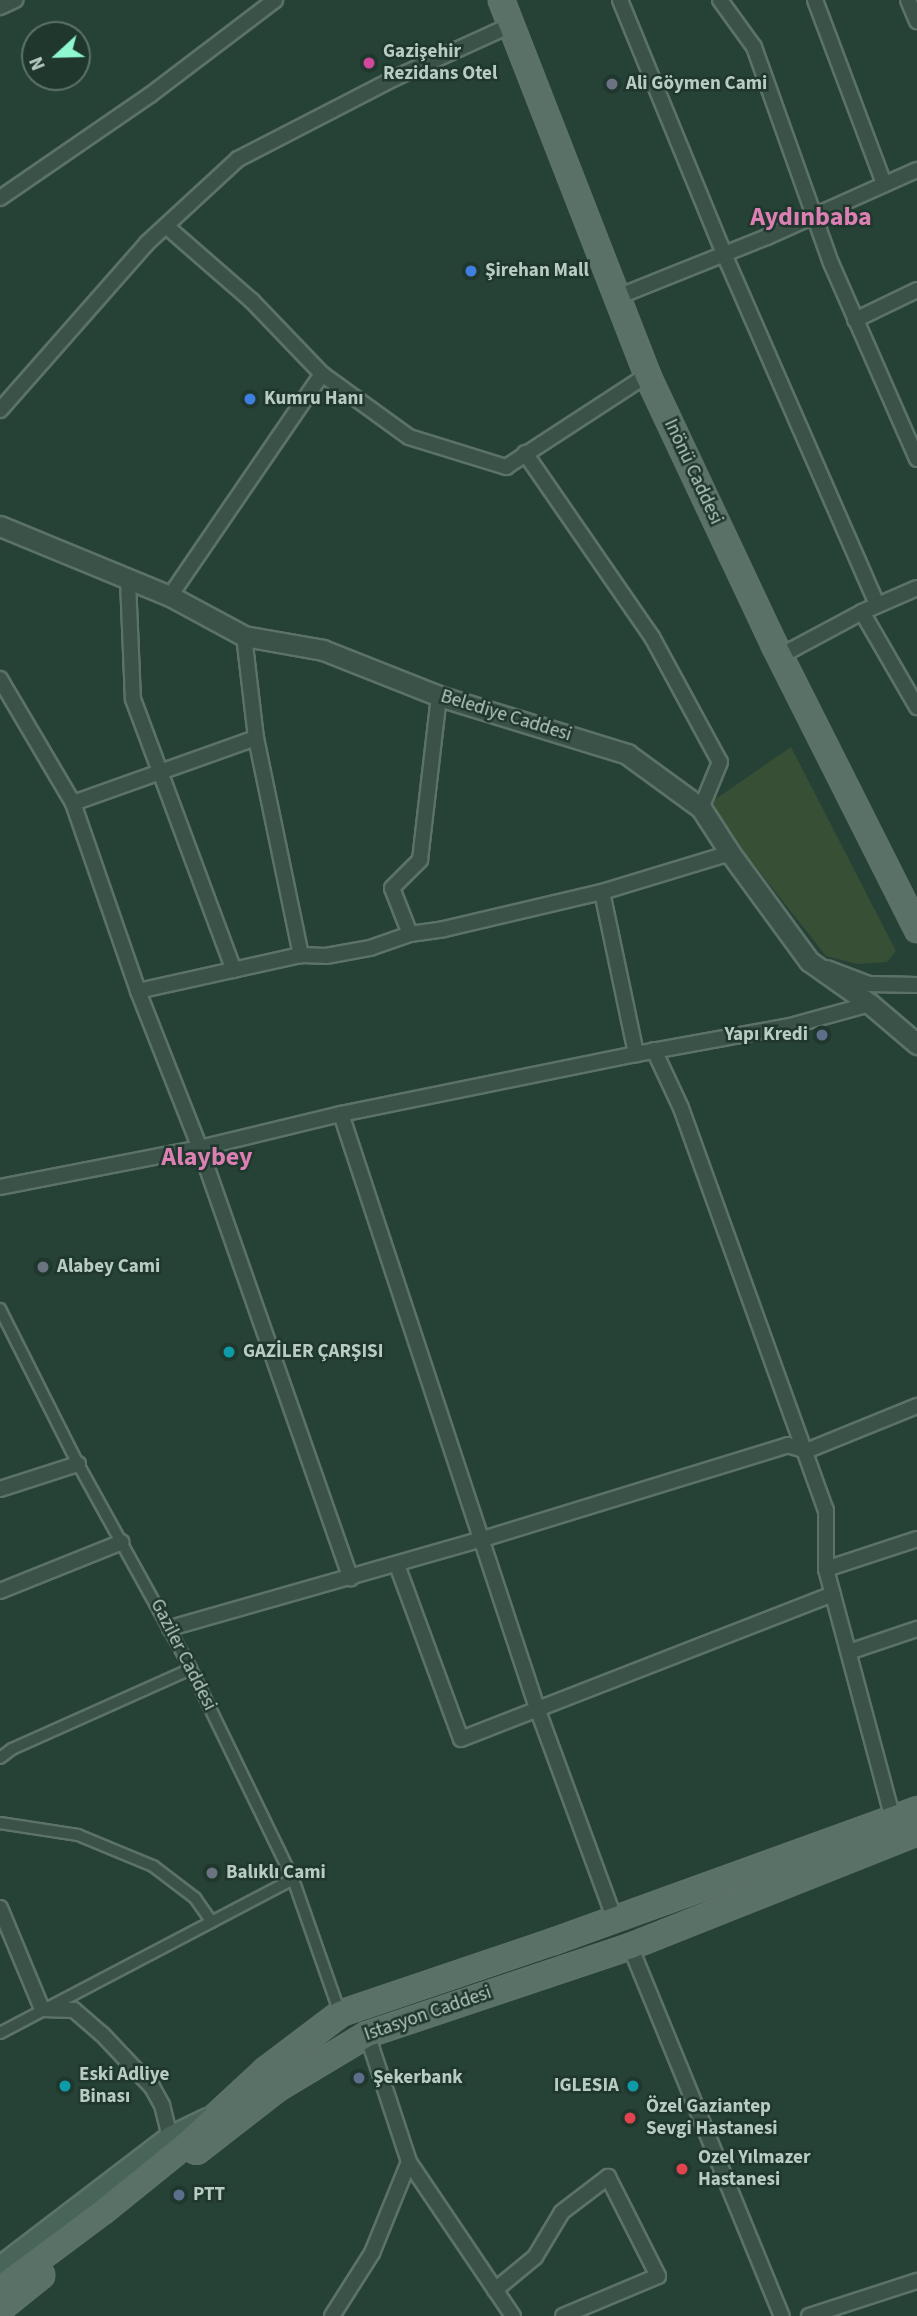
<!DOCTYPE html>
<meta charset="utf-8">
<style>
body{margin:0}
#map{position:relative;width:917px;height:2316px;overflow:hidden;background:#264236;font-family:"Source Sans 3",sans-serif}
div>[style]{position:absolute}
.green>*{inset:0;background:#374f35}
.roads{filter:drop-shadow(2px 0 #5c7269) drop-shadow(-2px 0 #5c7269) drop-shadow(0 2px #5c7269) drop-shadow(0 -2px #5c7269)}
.pedestrian>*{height:10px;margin:-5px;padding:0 5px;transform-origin:5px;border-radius:5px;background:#3b5248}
.minor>*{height:14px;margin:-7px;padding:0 7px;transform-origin:7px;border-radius:7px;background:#3b5248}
.tertiary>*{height:19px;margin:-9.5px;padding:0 9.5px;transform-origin:9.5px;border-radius:9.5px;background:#3b5248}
.secondary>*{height:21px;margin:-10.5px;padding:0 10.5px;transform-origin:10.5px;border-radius:10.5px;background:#49655a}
.primary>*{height:23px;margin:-11.5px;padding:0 11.5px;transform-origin:11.5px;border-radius:11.5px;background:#597167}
.dots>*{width:19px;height:19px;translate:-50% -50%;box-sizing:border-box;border:4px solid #1f372d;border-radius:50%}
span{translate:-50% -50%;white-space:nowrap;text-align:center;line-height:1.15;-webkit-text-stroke:5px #1f372d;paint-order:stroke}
.poi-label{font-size:19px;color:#b8ccc4;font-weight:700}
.left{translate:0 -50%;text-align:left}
.right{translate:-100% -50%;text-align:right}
.street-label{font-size:19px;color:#b8ccc4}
.district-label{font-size:26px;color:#dc7fb3;font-weight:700}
.north{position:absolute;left:21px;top:21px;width:70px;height:70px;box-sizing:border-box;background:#1f372d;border:2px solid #5c7369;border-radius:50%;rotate:248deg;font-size:19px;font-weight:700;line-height:28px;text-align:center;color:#b8ccc4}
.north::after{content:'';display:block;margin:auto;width:24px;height:32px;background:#90f8d1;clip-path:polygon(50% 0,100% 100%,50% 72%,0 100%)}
</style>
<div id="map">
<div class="green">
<div style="clip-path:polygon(791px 747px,896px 951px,887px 962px,857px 964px,826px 956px,707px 805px)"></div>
</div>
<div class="roads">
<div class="pedestrian">
<div style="left:0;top:1309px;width:174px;rotate:63.3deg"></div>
<div style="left:78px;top:1464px;width:234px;rotate:61.1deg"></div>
<div style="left:191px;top:1669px;width:233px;rotate:64.1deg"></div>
<div style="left:293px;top:1879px;width:142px;rotate:70.7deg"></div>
<div style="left:0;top:1758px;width:15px;rotate:-37deg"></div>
<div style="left:12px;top:1749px;width:196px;rotate:-24.1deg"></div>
<div style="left:0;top:1823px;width:79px;rotate:8.7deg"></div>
<div style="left:78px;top:1835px;width:81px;rotate:22.5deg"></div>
<div style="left:153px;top:1866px;width:53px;rotate:37.3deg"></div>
<div style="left:195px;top:1898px;width:29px;rotate:55deg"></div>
<div style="left:0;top:2033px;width:331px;rotate:-27.7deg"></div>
</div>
<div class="minor">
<div style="left:620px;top:0;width:274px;rotate:67.7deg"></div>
<div style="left:724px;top:254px;width:383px;rotate:66.4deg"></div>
<div style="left:720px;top:0;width:58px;rotate:54.1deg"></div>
<div style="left:754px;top:47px;width:229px;rotate:70.4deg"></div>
<div style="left:831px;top:263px;width:214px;rotate:66.3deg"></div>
<div style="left:815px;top:0;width:197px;rotate:69.4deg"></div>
<div style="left:908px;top:0;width:23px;rotate:67deg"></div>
<div style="left:0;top:7px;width:17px;rotate:-25deg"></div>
<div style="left:0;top:198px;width:182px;rotate:-34.5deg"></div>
<div style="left:150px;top:95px;width:157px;rotate:-37.2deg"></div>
<div style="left:166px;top:226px;width:114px;rotate:41.1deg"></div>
<div style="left:252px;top:301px;width:101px;rotate:46.2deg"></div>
<div style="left:322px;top:374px;width:107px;rotate:35.9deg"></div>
<div style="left:409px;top:437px;width:102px;rotate:17.2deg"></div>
<div style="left:506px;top:467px;width:168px;rotate:-33.1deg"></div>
<div style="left:615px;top:298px;width:164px;rotate:-21.9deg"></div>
<div style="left:767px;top:237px;width:164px;rotate:-24.1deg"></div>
<div style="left:855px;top:320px;width:69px;rotate:-25.8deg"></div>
<div style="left:0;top:410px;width:222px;rotate:-48.6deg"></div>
<div style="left:147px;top:243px;width:124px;rotate:-42.7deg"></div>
<div style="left:238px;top:159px;width:177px;rotate:-27.3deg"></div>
<div style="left:395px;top:78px;width:128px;rotate:-24.6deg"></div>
<div style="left:525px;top:453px;width:224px;rotate:55.4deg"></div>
<div style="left:652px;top:637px;width:142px;rotate:61.5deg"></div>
<div style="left:720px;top:762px;width:50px;rotate:112.4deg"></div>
<div style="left:128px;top:581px;width:118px;rotate:87.6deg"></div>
<div style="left:133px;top:699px;width:289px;rotate:69.6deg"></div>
<div style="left:170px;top:596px;width:269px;rotate:-55.6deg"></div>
<div style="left:862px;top:612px;width:110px;rotate:59.9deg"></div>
<div style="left:244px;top:636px;width:103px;rotate:83.3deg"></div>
<div style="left:256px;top:738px;width:222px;rotate:78.3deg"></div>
<div style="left:780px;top:656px;width:93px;rotate:-28.2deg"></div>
<div style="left:862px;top:612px;width:60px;rotate:-23.6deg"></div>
<div style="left:0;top:679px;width:144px;rotate:59.5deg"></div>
<div style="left:73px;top:803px;width:199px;rotate:70.9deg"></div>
<div style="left:138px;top:991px;width:169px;rotate:68.5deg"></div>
<div style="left:200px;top:1148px;width:456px;rotate:70.7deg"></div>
<div style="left:73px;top:803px;width:194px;rotate:-19.6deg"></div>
<div style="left:602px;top:892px;width:166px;rotate:78.1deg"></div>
<div style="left:410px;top:934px;width:49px;rotate:-111.4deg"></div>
<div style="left:392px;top:888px;width:40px;rotate:-45deg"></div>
<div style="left:420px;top:860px;width:165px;rotate:-83.4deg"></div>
<div style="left:827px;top:968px;width:45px;rotate:20.9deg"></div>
<div style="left:869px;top:984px;width:48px;rotate:1.2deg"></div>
<div style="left:138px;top:991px;width:167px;rotate:-12.5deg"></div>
<div style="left:301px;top:955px;width:25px;rotate:2deg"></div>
<div style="left:326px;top:956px;width:45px;rotate:-10.3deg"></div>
<div style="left:370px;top:948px;width:42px;rotate:-19.3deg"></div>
<div style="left:410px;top:934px;width:34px;rotate:-8deg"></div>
<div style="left:444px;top:929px;width:162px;rotate:-13.2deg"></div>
<div style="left:602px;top:892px;width:134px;rotate:-16.9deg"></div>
<div style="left:654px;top:1050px;width:64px;rotate:65deg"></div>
<div style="left:681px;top:1108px;width:427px;rotate:70.2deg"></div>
<div style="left:826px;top:1510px;width:59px;rotate:90deg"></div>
<div style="left:826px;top:1569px;width:259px;rotate:75deg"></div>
<div style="left:341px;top:1114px;width:626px;rotate:71.74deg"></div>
<div style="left:537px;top:1708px;width:223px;rotate:69.8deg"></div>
<div style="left:0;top:1187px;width:204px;rotate:-11deg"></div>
<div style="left:200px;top:1148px;width:145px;rotate:-13.6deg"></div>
<div style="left:341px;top:1114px;width:301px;rotate:-11.5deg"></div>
<div style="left:636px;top:1054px;width:157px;rotate:-10.3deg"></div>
<div style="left:790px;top:1026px;width:83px;rotate:-15.4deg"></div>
<div style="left:0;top:1489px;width:82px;rotate:-17.8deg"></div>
<div style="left:397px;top:1565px;width:185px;rotate:69.8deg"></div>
<div style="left:461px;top:1739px;width:399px;rotate:-21.3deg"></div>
<div style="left:826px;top:1569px;width:96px;rotate:-18.2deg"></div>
<div style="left:0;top:1591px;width:131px;rotate:-21.9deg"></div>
<div style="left:170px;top:1628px;width:325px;rotate:-15.9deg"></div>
<div style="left:483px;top:1539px;width:319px;rotate:-17.1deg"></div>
<div style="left:788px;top:1445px;width:19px;rotate:18deg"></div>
<div style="left:806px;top:1451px;width:120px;rotate:-22.1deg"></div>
<div style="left:849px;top:1652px;width:72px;rotate:-18.7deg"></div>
<div style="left:0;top:1908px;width:109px;rotate:67.4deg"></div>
<div style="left:42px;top:2009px;width:32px;rotate:2deg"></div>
<div style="left:74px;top:2010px;width:37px;rotate:41deg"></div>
<div style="left:102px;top:2034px;width:73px;rotate:46.7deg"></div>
<div style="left:152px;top:2087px;width:21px;rotate:61deg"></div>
<div style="left:162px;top:2105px;width:33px;rotate:76deg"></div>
<div style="left:630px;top:1946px;width:400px;rotate:67.7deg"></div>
<div style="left:367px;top:2034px;width:135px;rotate:71.8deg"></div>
<div style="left:409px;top:2162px;width:186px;rotate:56deg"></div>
<div style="left:495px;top:2290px;width:52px;rotate:-39.5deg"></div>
<div style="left:535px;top:2257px;width:52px;rotate:-59deg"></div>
<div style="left:562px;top:2212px;width:58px;rotate:-37.3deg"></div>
<div style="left:608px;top:2177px;width:111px;rotate:63.2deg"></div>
<div style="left:658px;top:2276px;width:103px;rotate:157.2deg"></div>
<div style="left:332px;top:2316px;width:75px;rotate:-57.6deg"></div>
<div style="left:372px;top:2253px;width:98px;rotate:-67.9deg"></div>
<div style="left:809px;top:2316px;width:114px;rotate:-18deg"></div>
</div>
<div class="tertiary">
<div style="left:0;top:526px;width:184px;rotate:22.4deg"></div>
<div style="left:170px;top:596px;width:84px;rotate:28.4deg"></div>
<div style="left:244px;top:636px;width:80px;rotate:10deg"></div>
<div style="left:323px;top:650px;width:125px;rotate:21.6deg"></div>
<div style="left:439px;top:696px;width:197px;rotate:17.1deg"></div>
<div style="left:627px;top:754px;width:92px;rotate:36.1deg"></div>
<div style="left:701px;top:808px;width:54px;rotate:57.2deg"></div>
<div style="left:730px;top:853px;width:134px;rotate:53.8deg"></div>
<div style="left:809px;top:961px;width:75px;rotate:35.2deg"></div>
<div style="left:870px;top:1004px;width:62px;rotate:40.4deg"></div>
</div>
<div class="secondary">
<div style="left:0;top:2267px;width:214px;rotate:-37.4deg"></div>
<div style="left:170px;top:2137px;width:41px;rotate:-25.9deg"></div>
</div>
<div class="primary">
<div style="left:501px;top:0;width:402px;rotate:68.7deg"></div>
<div style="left:647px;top:375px;width:298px;rotate:64.8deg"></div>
<div style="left:774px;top:645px;width:318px;rotate:63.3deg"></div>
<div style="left:196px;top:2151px;width:103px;rotate:-37.9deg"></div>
<div style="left:277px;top:2088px;width:105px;rotate:-31deg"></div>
<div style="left:367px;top:2034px;width:277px;rotate:-18.5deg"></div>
<div style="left:630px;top:1946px;width:309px;rotate:-21.7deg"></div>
<div style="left:0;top:2287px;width:127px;rotate:-36.7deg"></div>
<div style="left:102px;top:2211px;width:107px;rotate:-38.9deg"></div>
<div style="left:185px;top:2144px;width:110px;rotate:-42.8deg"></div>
<div style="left:266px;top:2069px;width:93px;rotate:-37.1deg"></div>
<div style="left:340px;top:2013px;width:225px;rotate:-18.7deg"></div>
<div style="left:553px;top:1941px;width:387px;rotate:-19.9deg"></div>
<div style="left:0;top:2308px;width:53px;rotate:-38.8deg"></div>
</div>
</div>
<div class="dots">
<div style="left:369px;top:63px;background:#d1479c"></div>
<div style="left:612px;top:84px;background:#6b7280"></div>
<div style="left:471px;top:271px;background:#3f7fe0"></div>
<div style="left:250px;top:399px;background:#3f7fe0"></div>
<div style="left:822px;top:1035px;background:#5c6f8a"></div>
<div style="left:43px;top:1267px;background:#6b7280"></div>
<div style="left:229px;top:1352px;background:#0f9aa8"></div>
<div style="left:212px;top:1873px;background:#6b7280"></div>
<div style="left:359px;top:2078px;background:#5c6f8a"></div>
<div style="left:65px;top:2086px;background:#0f9aa8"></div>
<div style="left:633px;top:2086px;background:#0f9aa8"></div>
<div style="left:630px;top:2118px;background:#e0444e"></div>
<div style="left:682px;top:2169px;background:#e0444e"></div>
<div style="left:179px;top:2195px;background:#5c6f8a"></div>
</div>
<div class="poi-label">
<span class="left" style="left:383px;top:63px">Gazişehir<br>Rezidans Otel</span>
<span class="left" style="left:626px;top:84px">Ali Göymen Cami</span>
<span class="left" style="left:485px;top:271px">Şirehan Mall</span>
<span class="left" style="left:264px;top:399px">Kumru Hanı</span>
<span class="right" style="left:808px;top:1035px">Yapı Kredi</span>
<span class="left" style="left:57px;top:1267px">Alabey Cami</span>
<span class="left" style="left:243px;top:1352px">GAZİLER ÇARŞISI</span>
<span class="left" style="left:226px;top:1873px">Balıklı Cami</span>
<span class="left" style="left:79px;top:2086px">Eski Adliye<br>Binası</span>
<span class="left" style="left:373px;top:2078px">Şekerbank</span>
<span class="right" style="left:619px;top:2086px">IGLESIA</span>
<span class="left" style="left:646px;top:2118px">Özel Gaziantep<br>Sevgi Hastanesi</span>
<span class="left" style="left:698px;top:2169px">Ozel Yılmazer<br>Hastanesi</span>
<span class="left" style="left:193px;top:2195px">PTT</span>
</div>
<div class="street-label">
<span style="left:693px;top:472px;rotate:65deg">Inönü Caddesi</span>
<span style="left:506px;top:716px;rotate:17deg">Belediye Caddesi</span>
<span style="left:183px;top:1655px;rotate:63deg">Gaziler Caddesi</span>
<span style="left:428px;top:2014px;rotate:-19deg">Istasyon Caddesi</span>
</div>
<div class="district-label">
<span style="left:811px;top:217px">Aydınbaba</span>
<span style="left:207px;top:1157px">Alaybey</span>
</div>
<div class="north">N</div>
</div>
